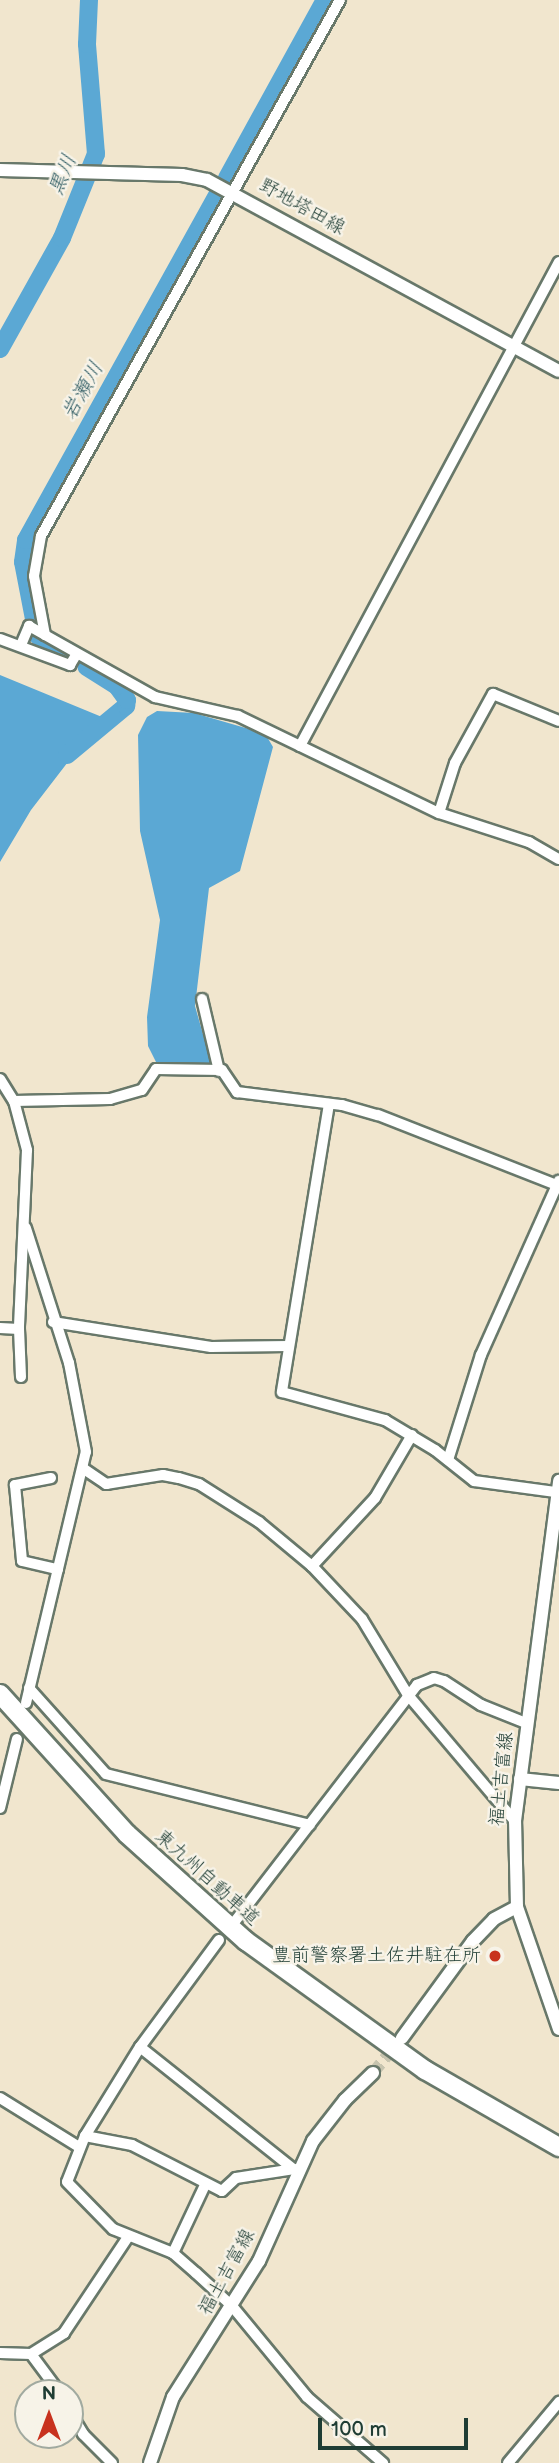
<!DOCTYPE html>
<meta charset="utf-8">
<style>
body{margin:0}
#map{position:relative;width:559px;height:2463px;overflow:hidden;background:#f1e6ce;font-family:"Balsamiq Sans","Klee One",sans-serif}
div>[style]{position:absolute}
.water>*{inset:0;background:#5ba8d4}
.river>*{height:18px;margin:-9px;padding:0 9px;transform-origin:9px;border-radius:9px;background:#5ba8d4}
.secondary-tunnel>*{height:12px;margin-top:-6px;transform-origin:0;background:repeating-linear-gradient(90deg,#c7c4af 0 12px,transparent 0 18px)}
.roads{filter:drop-shadow(2px 0 #68786a) drop-shadow(-2px 0 #68786a) drop-shadow(0 2px #68786a) drop-shadow(0 -2px #68786a)}
.minor>*{height:10px;margin:-5px;padding:0 5px;transform-origin:5px;border-radius:5px;background:#fff}
.tertiary>*{height:12px;margin:-6px;padding:0 6px;transform-origin:6px;border-radius:6px;background:#fff}
.secondary>*{height:12px;margin:-6px;padding:0 6px;transform-origin:6px;border-radius:6px;background:#fff}
.motorway>*{height:18px;margin:-9px;padding:0 9px;transform-origin:9px;border-radius:9px;background:#fff}
.dots>*{width:19px;height:19px;translate:-50% -50%;box-sizing:border-box;border:4px solid #f7f3e8;border-radius:50%}
span{translate:-50% -50%;white-space:nowrap;text-align:center;line-height:1.15;-webkit-text-stroke:5px #f7f3e8;paint-order:stroke}
.street-label{font-size:19px;color:#1f3d34}
.poi-label{font-size:19px;color:#1f3d34}
.right{translate:-100% -50%;text-align:right}
.water-label{font-size:21px;color:#315d64;font-style:italic}
.north{position:absolute;left:14px;top:2379px;width:70px;height:70px;box-sizing:border-box;background:#f7f3e8;border:2px solid #a1aaa0;border-radius:50%;rotate:0deg;font-size:19px;font-weight:700;line-height:28px;text-align:center;color:#1f3d34}
.north::after{content:'';display:block;margin:auto;width:24px;height:32px;background:#c8321e;clip-path:polygon(50% 0,100% 100%,50% 72%,0 100%)}
.scale{position:absolute;left:318px;top:2418px;width:150px;height:32px;box-sizing:border-box;border:4px solid #1f3d34;border-top:0;padding-left:9px;font-size:21px;line-height:24px;white-space:nowrap;color:#1f3d34;-webkit-text-stroke:5px #f7f3e8;paint-order:stroke}
</style>
<div id="map">
<div class="water">
<div style="clip-path:polygon(0 675px,102px 717px,66px 750px,71px 758px,31px 810px,0 862px)"></div>
<div style="clip-path:polygon(157px 711px,194px 713px,249px 729px,266px 735px,273px 747px,240px 871px,209px 888px,195px 1006px,212px 1066px,156px 1062px,148px 1046px,147px 1017px,160px 920px,140px 831px,138px 735px,147px 717px)"></div>
</div>
<div class="river">
<div style="left:227px;top:178px;width:203px;rotate:-61.2deg"></div>
<div style="left:0;top:349px;width:127px;rotate:-60.8deg"></div>
<div style="left:62px;top:238px;width:91px;rotate:-68deg"></div>
<div style="left:96px;top:154px;width:110px;rotate:-94.7deg"></div>
<div style="left:87px;top:44px;width:44px;rotate:-87.4deg"></div>
<div style="left:34px;top:619px;width:58px;rotate:-100.9deg"></div>
<div style="left:23px;top:562px;width:22px;rotate:-82deg"></div>
<div style="left:26px;top:540px;width:396px;rotate:-61deg"></div>
<div style="left:38px;top:636px;width:29px;rotate:34deg"></div>
<div style="left:67px;top:755px;width:77px;rotate:-39.7deg"></div>
<div style="left:126px;top:706px;width:6px;rotate:-81deg"></div>
<div style="left:127px;top:700px;width:17px;rotate:-126deg"></div>
<div style="left:117px;top:686px;width:36px;rotate:-148deg"></div>
</div>
<div class="secondary-tunnel">
<div style="left:373px;top:2073px;width:38px;rotate:-51deg"></div>
</div>
<div class="roads">
<div class="minor">
<div style="left:45px;top:635px;width:60px;rotate:-100.6deg"></div>
<div style="left:34px;top:576px;width:41px;rotate:-80.1deg"></div>
<div style="left:41px;top:536px;width:614px;rotate:-60.85deg"></div>
<div style="left:0;top:639px;width:75px;rotate:20.4deg"></div>
<div style="left:70px;top:665px;width:12px;rotate:-59deg"></div>
<div style="left:21px;top:645px;width:21px;rotate:-67deg"></div>
<div style="left:29px;top:626px;width:145px;rotate:29.4deg"></div>
<div style="left:155px;top:697px;width:85px;rotate:12.9deg"></div>
<div style="left:238px;top:716px;width:223px;rotate:25.8deg"></div>
<div style="left:439px;top:813px;width:95px;rotate:17.9deg"></div>
<div style="left:529px;top:842px;width:34px;rotate:30deg"></div>
<div style="left:300px;top:746px;width:549px;rotate:-61.85deg"></div>
<div style="left:439px;top:813px;width:52px;rotate:-72.3deg"></div>
<div style="left:455px;top:763px;width:79px;rotate:-61.2deg"></div>
<div style="left:493px;top:694px;width:71px;rotate:22.2deg"></div>
<div style="left:202px;top:999px;width:74px;rotate:76.7deg"></div>
<div style="left:0;top:1079px;width:26px;rotate:58deg"></div>
<div style="left:14px;top:1101px;width:51px;rotate:75.1deg"></div>
<div style="left:27px;top:1150px;width:179px;rotate:92.6deg"></div>
<div style="left:19px;top:1329px;width:19px;rotate:-177deg"></div>
<div style="left:14px;top:1101px;width:96px;rotate:-1.2deg"></div>
<div style="left:110px;top:1099px;width:33px;rotate:-16deg"></div>
<div style="left:142px;top:1090px;width:25px;rotate:-56deg"></div>
<div style="left:156px;top:1069px;width:66px;rotate:0.9deg"></div>
<div style="left:222px;top:1070px;width:27px;rotate:56deg"></div>
<div style="left:237px;top:1092px;width:106px;rotate:7.1deg"></div>
<div style="left:342px;top:1105px;width:37px;rotate:16deg"></div>
<div style="left:378px;top:1115px;width:194px;rotate:21.4deg"></div>
<div style="left:329px;top:1104px;width:292px;rotate:99.3deg"></div>
<div style="left:282px;top:1392px;width:107px;rotate:15.2deg"></div>
<div style="left:385px;top:1420px;width:58px;rotate:31deg"></div>
<div style="left:435px;top:1450px;width:50px;rotate:38.5deg"></div>
<div style="left:474px;top:1481px;width:82px;rotate:7.7deg"></div>
<div style="left:53px;top:1322px;width:160px;rotate:9deg"></div>
<div style="left:211px;top:1347px;width:77px;rotate:-0.7deg"></div>
<div style="left:19px;top:1329px;width:48px;rotate:87.6deg"></div>
<div style="left:448px;top:1460px;width:110px;rotate:-72.6deg"></div>
<div style="left:481px;top:1355px;width:191px;rotate:-65.9deg"></div>
<div style="left:84px;top:1469px;width:27px;rotate:34deg"></div>
<div style="left:106px;top:1484px;width:58px;rotate:-9deg"></div>
<div style="left:163px;top:1475px;width:16px;rotate:11deg"></div>
<div style="left:179px;top:1478px;width:21px;rotate:17deg"></div>
<div style="left:199px;top:1484px;width:71px;rotate:32.3deg"></div>
<div style="left:259px;top:1522px;width:69px;rotate:39.7deg"></div>
<div style="left:312px;top:1566px;width:73px;rotate:46.7deg"></div>
<div style="left:362px;top:1619px;width:89px;rotate:58.8deg"></div>
<div style="left:408px;top:1695px;width:165px;rotate:49.7deg"></div>
<div style="left:51px;top:1478px;width:37px;rotate:169deg"></div>
<div style="left:15px;top:1485px;width:76px;rotate:84.7deg"></div>
<div style="left:22px;top:1561px;width:37px;rotate:13deg"></div>
<div style="left:312px;top:1566px;width:93px;rotate:-47.2deg"></div>
<div style="left:375px;top:1498px;width:73px;rotate:-59.6deg"></div>
<div style="left:29px;top:1688px;width:115px;rotate:48.2deg"></div>
<div style="left:106px;top:1774px;width:210px;rotate:14deg"></div>
<div style="left:26px;top:1703px;width:258px;rotate:-76.6deg"></div>
<div style="left:86px;top:1452px;width:91px;rotate:-100.8deg"></div>
<div style="left:69px;top:1363px;width:142px;rotate:-107.7deg"></div>
<div style="left:0;top:1808px;width:71px;rotate:-76.2deg"></div>
<div style="left:236px;top:1920px;width:297px;rotate:-52.4deg"></div>
<div style="left:417px;top:1685px;width:18px;rotate:-22deg"></div>
<div style="left:434px;top:1678px;width:10px;rotate:17deg"></div>
<div style="left:444px;top:1681px;width:44px;rotate:33deg"></div>
<div style="left:481px;top:1705px;width:48px;rotate:21.8deg"></div>
<div style="left:219px;top:1940px;width:133px;rotate:126.4deg"></div>
<div style="left:140px;top:2047px;width:105px;rotate:121.7deg"></div>
<div style="left:85px;top:2136px;width:49px;rotate:111.4deg"></div>
<div style="left:67px;top:2182px;width:66px;rotate:45.6deg"></div>
<div style="left:113px;top:2229px;width:65px;rotate:21.8deg"></div>
<div style="left:173px;top:2253px;width:30px;rotate:41deg"></div>
<div style="left:196px;top:2273px;width:49px;rotate:42.5deg"></div>
<div style="left:232px;top:2306px;width:118px;rotate:50.5deg"></div>
<div style="left:307px;top:2397px;width:101px;rotate:41deg"></div>
<div style="left:140px;top:2047px;width:199px;rotate:38.5deg"></div>
<div style="left:0;top:2098px;width:93px;rotate:31.8deg"></div>
<div style="left:85px;top:2136px;width:48px;rotate:10.8deg"></div>
<div style="left:132px;top:2145px;width:101px;rotate:27.1deg"></div>
<div style="left:222px;top:2191px;width:19px;rotate:-43deg"></div>
<div style="left:236px;top:2178px;width:59px;rotate:-8.8deg"></div>
<div style="left:173px;top:2253px;width:75px;rotate:-64.8deg"></div>
<div style="left:0;top:2353px;width:31px;rotate:2deg"></div>
<div style="left:31px;top:2354px;width:39px;rotate:-32deg"></div>
<div style="left:64px;top:2333px;width:115px;rotate:-56.3deg"></div>
<div style="left:31px;top:2354px;width:49px;rotate:53.4deg"></div>
<div style="left:70px;top:2412px;width:26px;rotate:59deg"></div>
<div style="left:83px;top:2434px;width:41px;rotate:45deg"></div>
<div style="left:508px;top:2463px;width:80px;rotate:-50.1deg"></div>
</div>
<div class="tertiary">
<div style="left:520px;top:1779px;width:39px;rotate:6deg"></div>
</div>
<div class="secondary">
<div style="left:0;top:170px;width:182px;rotate:1.6deg"></div>
<div style="left:182px;top:175px;width:25px;rotate:11deg"></div>
<div style="left:207px;top:180px;width:400px;rotate:28.5deg"></div>
<div style="left:517px;top:1907px;width:129px;rotate:71deg"></div>
<div style="left:402px;top:2038px;width:120px;rotate:-53.8deg"></div>
<div style="left:473px;top:1941px;width:30px;rotate:-46deg"></div>
<div style="left:494px;top:1919px;width:26px;rotate:-28deg"></div>
<div style="left:517px;top:1907px;width:86px;rotate:-91.3deg"></div>
<div style="left:515px;top:1821px;width:343px;rotate:-82.6deg"></div>
<div style="left:150px;top:2463px;width:70px;rotate:-70.8deg"></div>
<div style="left:173px;top:2397px;width:161px;rotate:-57.7deg"></div>
<div style="left:259px;top:2261px;width:132px;rotate:-65.8deg"></div>
<div style="left:313px;top:2141px;width:52px;rotate:-52deg"></div>
<div style="left:345px;top:2100px;width:39px;rotate:-44deg"></div>
</div>
<div class="motorway">
<div style="left:0;top:1694px;width:189px;rotate:47.8deg"></div>
<div style="left:127px;top:1834px;width:160px;rotate:42deg"></div>
<div style="left:246px;top:1941px;width:221px;rotate:35.8deg"></div>
<div style="left:425px;top:2070px;width:155px;rotate:29.9deg"></div>
</div>
</div>
<div class="dots">
<div style="left:495px;top:1956px;background:#c8321e"></div>
</div>
<div class="street-label">
<span style="left:302px;top:207px;rotate:29deg">野地塔田線</span>
<span style="left:502px;top:1779px;rotate:-84deg">福土吉富線</span>
<span style="left:207px;top:1878px;rotate:42deg">東九州自動車道</span>
<span style="left:227px;top:2272px;rotate:-61deg">福土吉富線</span>
</div>
<div class="poi-label">
<span class="right" style="left:481px;top:1956px">豊前警察署土佐井駐在所</span>
</div>
<div class="water-label">
<span style="left:63px;top:175px;rotate:-68deg">黒川</span>
<span style="left:83px;top:391px;rotate:-61deg">岩瀬川</span>
</div>
<div class="north">N</div>
<div class="scale">100 m</div>
</div>
